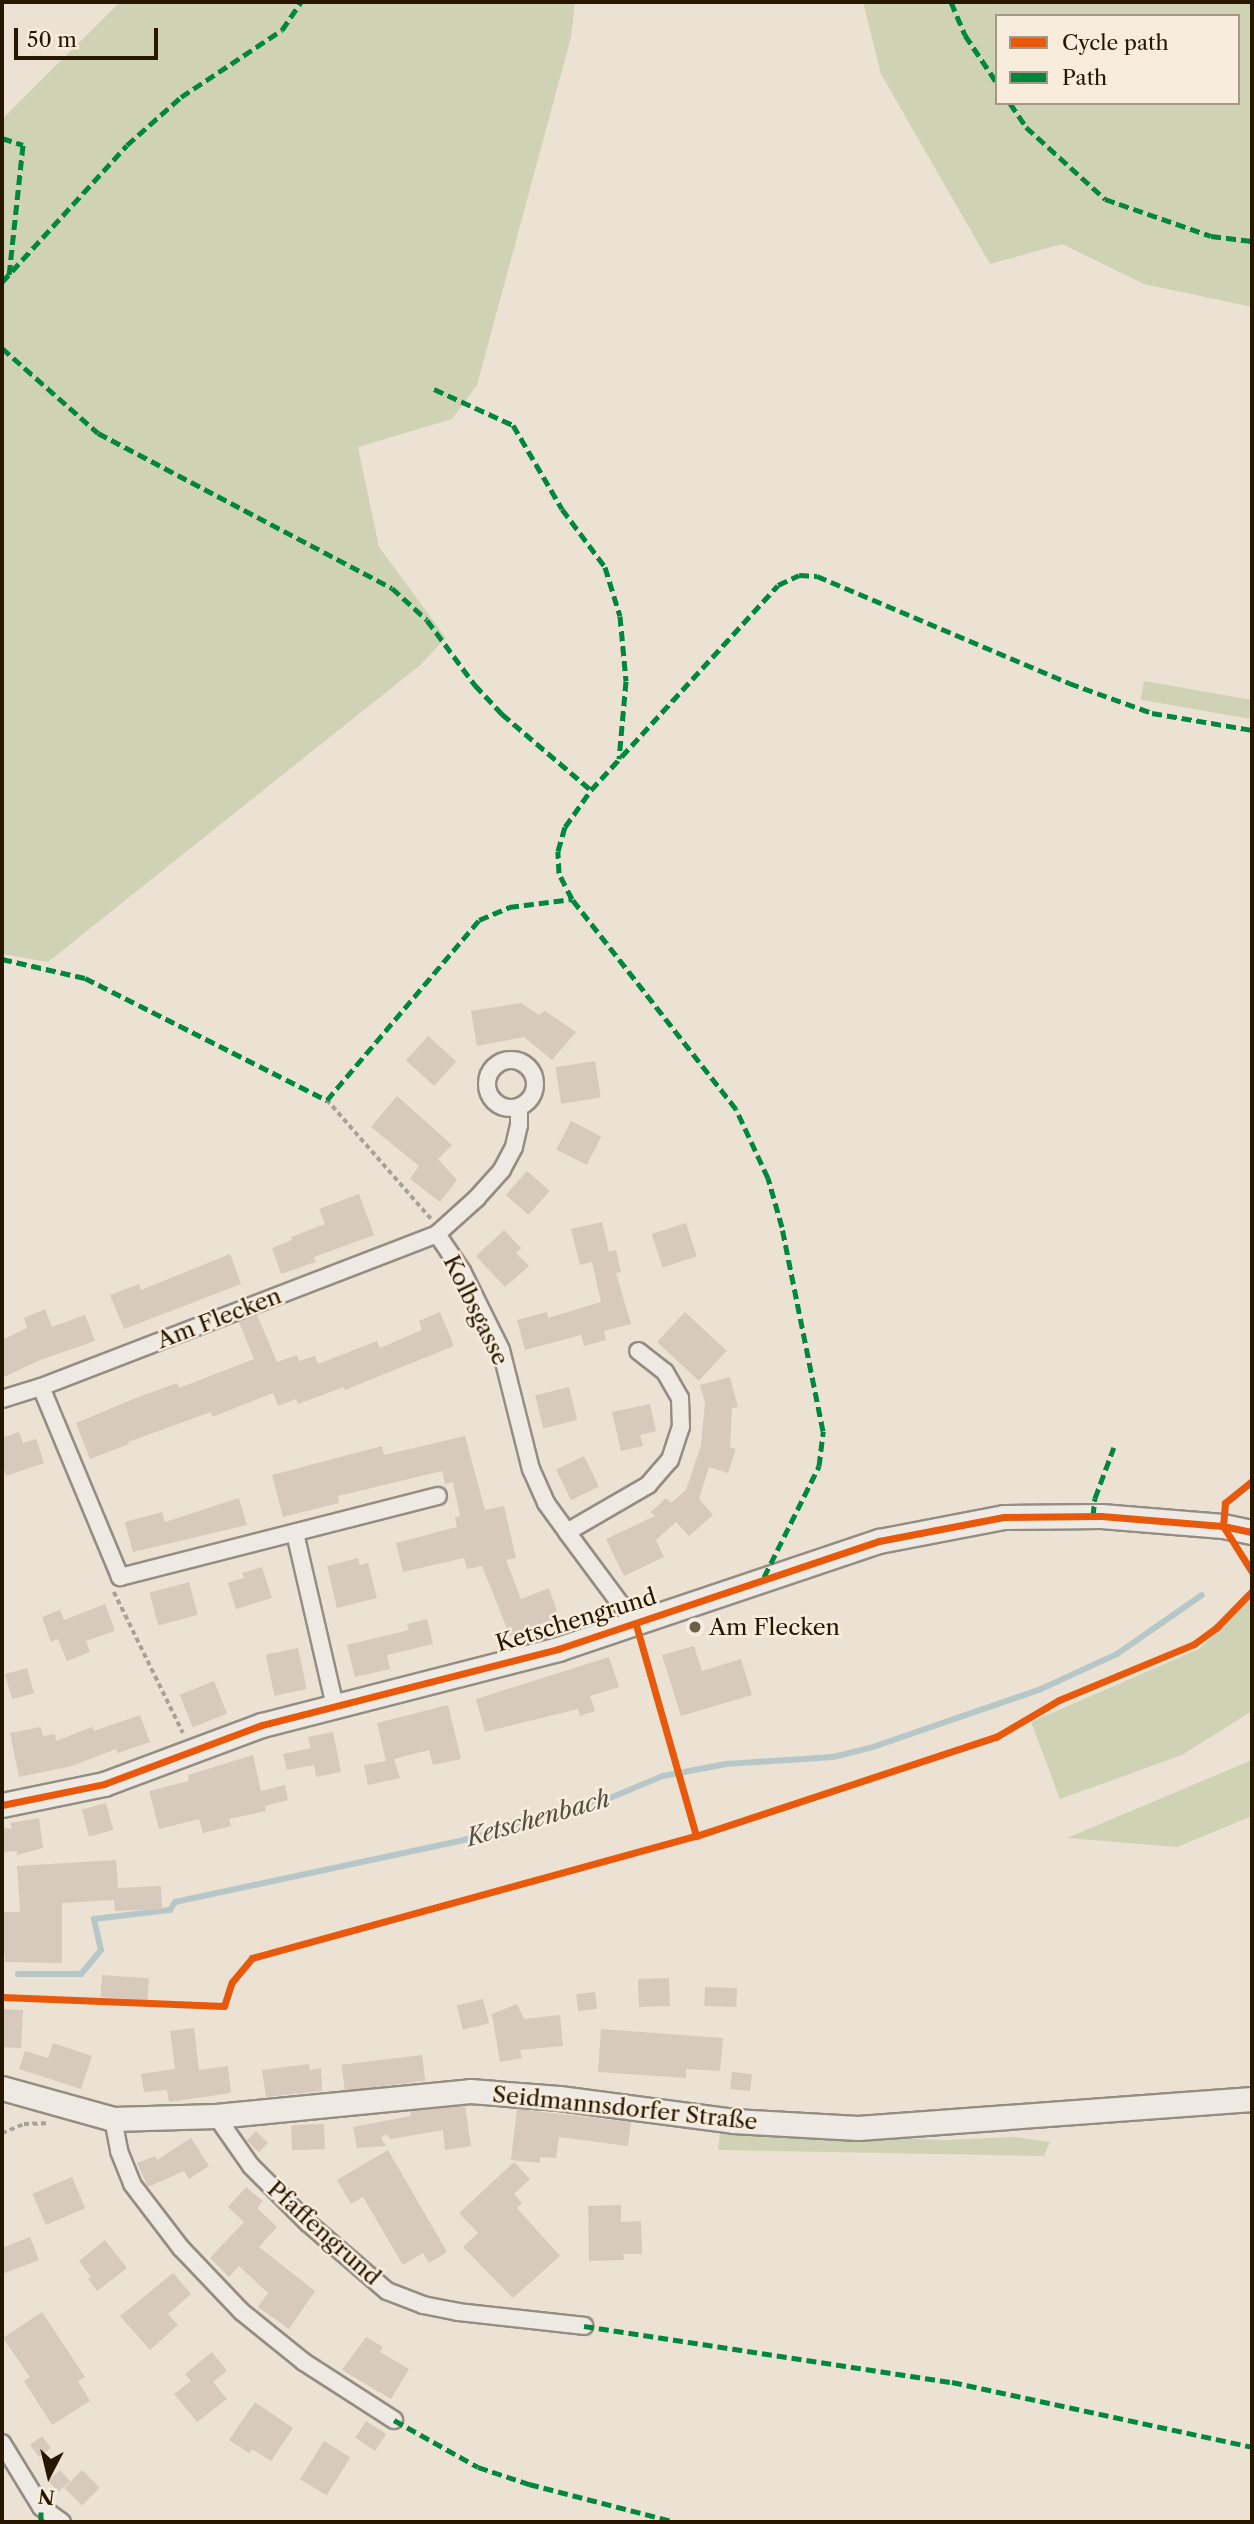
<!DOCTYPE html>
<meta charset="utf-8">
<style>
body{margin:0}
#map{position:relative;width:1254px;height:2524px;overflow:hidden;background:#ebe2d4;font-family:"Libre Caslon Text",serif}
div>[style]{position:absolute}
.green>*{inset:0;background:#cfd2b4;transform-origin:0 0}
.stream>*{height:6px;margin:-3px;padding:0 3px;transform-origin:3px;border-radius:3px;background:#b7c7c7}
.building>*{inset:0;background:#d7c9bc;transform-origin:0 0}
.path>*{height:3.5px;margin-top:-1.75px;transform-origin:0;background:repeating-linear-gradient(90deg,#a7a199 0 5px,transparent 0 8.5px)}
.roads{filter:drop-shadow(2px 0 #958d82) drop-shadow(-2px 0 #958d82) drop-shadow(0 2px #958d82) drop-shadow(0 -2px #958d82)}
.street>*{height:16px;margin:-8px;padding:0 8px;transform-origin:8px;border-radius:8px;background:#eeeae3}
.street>.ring{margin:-8px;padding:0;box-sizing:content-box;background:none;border:16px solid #eeeae3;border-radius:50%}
.secondary>*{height:23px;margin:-11.5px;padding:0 11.5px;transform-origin:11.5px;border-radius:11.5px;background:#eeeae3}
.quiet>*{height:5px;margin-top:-2.5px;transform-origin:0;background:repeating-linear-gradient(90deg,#00873e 0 10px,transparent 0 15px)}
.cycleway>*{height:7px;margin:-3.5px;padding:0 3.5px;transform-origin:3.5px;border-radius:3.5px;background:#e8590c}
.dots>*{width:19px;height:19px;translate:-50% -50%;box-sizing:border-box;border:4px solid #f8eddd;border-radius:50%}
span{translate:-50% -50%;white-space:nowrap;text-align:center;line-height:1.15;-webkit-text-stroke:5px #f8eddd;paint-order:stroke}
.street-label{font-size:23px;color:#281700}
.poi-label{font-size:23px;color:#281700}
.left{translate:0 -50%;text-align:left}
.water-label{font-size:24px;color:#525044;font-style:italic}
.frame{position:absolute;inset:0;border:4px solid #281700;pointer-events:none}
.legend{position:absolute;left:995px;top:14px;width:245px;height:91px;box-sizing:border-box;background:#f8eddd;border:2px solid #a59785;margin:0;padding:9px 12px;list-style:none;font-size:21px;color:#281700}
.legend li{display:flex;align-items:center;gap:14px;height:35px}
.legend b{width:35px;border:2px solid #a59785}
.north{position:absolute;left:14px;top:2440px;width:70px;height:70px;-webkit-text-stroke:5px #f8eddd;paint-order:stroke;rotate:187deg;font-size:19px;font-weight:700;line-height:28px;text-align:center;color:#281700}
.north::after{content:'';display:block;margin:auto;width:24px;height:32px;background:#281700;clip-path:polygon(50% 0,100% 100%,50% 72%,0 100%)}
.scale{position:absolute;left:14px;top:28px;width:144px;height:32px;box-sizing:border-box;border:4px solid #281700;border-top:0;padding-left:9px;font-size:21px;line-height:24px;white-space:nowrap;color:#281700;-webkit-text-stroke:5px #f8eddd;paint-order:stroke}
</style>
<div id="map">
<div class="green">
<div style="clip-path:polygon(120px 2px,575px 2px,571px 37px,477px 385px,452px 419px,358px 447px,379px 547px,446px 638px,419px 666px,48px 962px,2px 954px,2px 119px)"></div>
<div style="clip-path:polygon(evenodd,863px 2px,1252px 2px,1252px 307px,1144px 284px,1062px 244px,990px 264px,881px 74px,863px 2px,997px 16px,1238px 16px,1238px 103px,997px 103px,997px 16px)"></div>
<div style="left:1144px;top:681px;width:110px;height:19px;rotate:10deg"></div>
<div style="clip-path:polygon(1252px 1598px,1252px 1711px,1182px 1755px,1060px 1799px,1031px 1722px,1199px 1649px)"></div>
<div style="clip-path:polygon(1252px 1760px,1252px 1816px,1177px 1847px,1067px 1838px)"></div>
<div style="clip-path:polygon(720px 2132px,945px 2140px,1014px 2137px,1050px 2142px,1044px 2156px,718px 2150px)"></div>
</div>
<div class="stream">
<div style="left:18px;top:1974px;width:63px"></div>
<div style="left:81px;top:1974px;width:31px;rotate:-50deg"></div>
<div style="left:101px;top:1950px;width:32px;rotate:-103deg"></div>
<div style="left:94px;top:1919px;width:77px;rotate:-6.8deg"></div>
<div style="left:170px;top:1910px;width:9px;rotate:-58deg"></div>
<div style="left:175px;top:1902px;width:291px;rotate:-12.1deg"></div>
<div style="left:460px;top:1841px;width:130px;rotate:-14.7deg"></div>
<div style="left:586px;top:1808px;width:83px;rotate:-22.6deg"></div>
<div style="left:663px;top:1776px;width:64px;rotate:-10.8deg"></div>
<div style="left:726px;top:1764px;width:107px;rotate:-3.7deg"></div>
<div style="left:833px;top:1757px;width:38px;rotate:-14deg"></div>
<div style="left:870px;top:1748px;width:181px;rotate:-19deg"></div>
<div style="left:1041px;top:1689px;width:84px;rotate:-24.7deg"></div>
<div style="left:1117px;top:1654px;width:103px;rotate:-34.8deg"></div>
</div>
<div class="building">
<div style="clip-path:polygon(521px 1003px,539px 1015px,545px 1011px,576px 1032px,552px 1060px,524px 1037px,477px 1046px,471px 1011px)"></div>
<div style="left:428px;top:1036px;width:38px;height:33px;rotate:42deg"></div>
<div style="left:595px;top:1061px;width:37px;height:40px;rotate:81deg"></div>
<div style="clip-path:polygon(397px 1096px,452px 1145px,438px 1159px,457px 1180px,440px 1202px,410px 1179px,419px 1166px,371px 1127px)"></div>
<div style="left:571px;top:1121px;width:34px;height:32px;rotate:27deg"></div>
<div style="left:527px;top:1171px;width:30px;height:32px;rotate:41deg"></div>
<div style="clip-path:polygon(359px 1194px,374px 1235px,314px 1257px,316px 1262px,281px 1274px,272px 1248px,292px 1240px,291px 1237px,325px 1224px,319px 1209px)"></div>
<div style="clip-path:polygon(602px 1222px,609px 1252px,616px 1250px,621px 1272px,616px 1273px,631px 1324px,604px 1331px,606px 1340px,584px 1346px,581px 1335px,525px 1350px,517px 1320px,547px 1312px,548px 1318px,601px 1302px,592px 1262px,580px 1265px,571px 1229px)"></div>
<div style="left:686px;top:1223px;width:35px;height:36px;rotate:72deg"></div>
<div style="clip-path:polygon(504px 1230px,521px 1248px,516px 1253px,529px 1266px,505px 1287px,476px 1256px)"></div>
<div style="clip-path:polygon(230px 1254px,241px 1284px,124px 1329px,110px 1295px,139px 1284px,141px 1290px)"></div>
<div style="clip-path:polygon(45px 1309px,52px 1327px,85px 1315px,95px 1341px,40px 1360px,2px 1378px,2px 1340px,27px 1328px,24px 1318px)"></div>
<div style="clip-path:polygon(440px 1312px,454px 1346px,345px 1390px,344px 1387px,298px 1404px,296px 1399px,278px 1406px,273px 1393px,212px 1417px,211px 1412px,128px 1442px,129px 1444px,90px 1459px,76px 1423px,136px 1398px,177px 1383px,179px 1388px,254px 1359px,239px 1322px,257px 1315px,277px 1362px,297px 1355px,299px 1361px,315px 1356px,318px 1364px,377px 1341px,380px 1348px,422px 1330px,419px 1321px)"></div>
<div style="left:685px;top:1312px;width:57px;height:41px;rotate:43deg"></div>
<div style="clip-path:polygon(730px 1377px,738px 1407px,732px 1408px,730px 1447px,736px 1449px,728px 1473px,709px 1467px,699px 1499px,713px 1515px,689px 1536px,676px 1522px,656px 1540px,664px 1557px,624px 1576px,606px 1539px,655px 1516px,651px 1512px,666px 1498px,671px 1503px,686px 1490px,701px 1445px,705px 1403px,700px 1385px)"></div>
<div style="left:569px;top:1387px;width:34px;height:35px;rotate:76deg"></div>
<div style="clip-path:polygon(650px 1404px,656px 1431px,640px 1435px,643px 1446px,621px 1451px,612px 1412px)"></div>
<div style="clip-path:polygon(19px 1432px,23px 1443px,36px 1439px,44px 1463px,6px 1476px,2px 1463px,2px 1438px)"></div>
<div style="clip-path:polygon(465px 1436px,485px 1510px,504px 1506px,516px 1558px,506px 1560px,521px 1599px,549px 1588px,559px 1617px,510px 1636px,482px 1566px,467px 1569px,464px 1558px,403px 1572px,396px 1543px,457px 1527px,455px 1517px,460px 1516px,453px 1482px,445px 1484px,442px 1471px,338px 1496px,339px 1503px,283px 1517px,272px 1475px,382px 1446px,384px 1455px)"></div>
<div style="left:584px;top:1456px;width:34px;height:31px;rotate:64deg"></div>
<div style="clip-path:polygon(239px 1498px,247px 1525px,133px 1552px,125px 1522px,162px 1512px,165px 1522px)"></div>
<div style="clip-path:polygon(358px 1558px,360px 1565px,368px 1563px,377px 1598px,337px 1608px,327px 1566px)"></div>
<div style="clip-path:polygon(262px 1567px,272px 1598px,236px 1609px,228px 1583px,244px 1578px,242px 1573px)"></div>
<div style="left:189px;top:1582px;width:34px;height:41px;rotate:75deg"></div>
<div style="clip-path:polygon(105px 1604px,115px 1631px,86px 1641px,90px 1652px,67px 1661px,58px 1639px,51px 1642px,42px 1617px,60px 1610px,64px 1620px)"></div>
<div style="clip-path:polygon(427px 1619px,433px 1644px,387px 1655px,390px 1669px,355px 1677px,347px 1645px,409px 1630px,407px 1624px)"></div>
<div style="clip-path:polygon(694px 1646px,702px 1671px,741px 1659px,752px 1695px,681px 1716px,662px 1655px)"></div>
<div style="left:298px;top:1648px;width:42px;height:33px;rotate:78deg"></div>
<div style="clip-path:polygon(609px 1657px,619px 1687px,590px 1696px,595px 1711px,580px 1716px,578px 1709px,485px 1732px,476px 1699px)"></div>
<div style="left:27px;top:1668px;width:26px;height:23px;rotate:74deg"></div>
<div style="left:214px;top:1681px;width:35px;height:37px;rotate:68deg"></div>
<div style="clip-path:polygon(448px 1705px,461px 1759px,433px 1765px,429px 1750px,394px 1759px,400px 1778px,368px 1785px,364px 1765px,386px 1761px,377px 1723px)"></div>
<div style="clip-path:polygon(140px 1715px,150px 1742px,118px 1753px,116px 1749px,72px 1766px,19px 1777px,10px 1733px,41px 1727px,43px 1736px,55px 1734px,56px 1741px,92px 1727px,94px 1731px)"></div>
<div style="clip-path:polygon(333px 1732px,341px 1772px,316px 1777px,314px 1765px,287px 1770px,283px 1754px,311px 1748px,308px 1737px)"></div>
<div style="clip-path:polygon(253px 1755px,261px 1791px,285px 1785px,288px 1800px,265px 1806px,266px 1811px,229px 1819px,231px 1826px,203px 1833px,199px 1819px,159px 1829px,149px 1791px,189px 1781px,188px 1775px)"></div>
<div style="left:106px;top:1803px;width:28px;height:25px;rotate:75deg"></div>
<div style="clip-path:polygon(39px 1818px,43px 1848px,17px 1855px,17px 1851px,2px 1852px,2px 1828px,12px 1829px,10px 1823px)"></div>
<div style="clip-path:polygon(116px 1860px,118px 1888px,161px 1886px,162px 1909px,115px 1911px,114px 1900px,62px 1903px,62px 1963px,5px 1962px,5px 1955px,2px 1955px,2px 1912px,20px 1912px,17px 1866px)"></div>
<div style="left:102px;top:1975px;width:47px;height:22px;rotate:4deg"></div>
<div style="left:669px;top:1978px;width:28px;height:31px;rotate:88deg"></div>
<div style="left:705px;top:1987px;width:32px;height:19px;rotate:2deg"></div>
<div style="left:595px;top:1992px;width:17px;height:19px;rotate:83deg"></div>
<div style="left:483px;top:1999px;width:25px;height:27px;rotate:76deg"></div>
<div style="clip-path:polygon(517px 2004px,524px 2019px,560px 2015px,563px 2046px,520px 2050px,522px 2058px,500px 2062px,492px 2014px)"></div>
<div style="left:2px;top:2009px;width:21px;height:38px;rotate:3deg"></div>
<div style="clip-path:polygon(194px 2028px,199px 2070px,228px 2066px,231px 2093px,169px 2102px,167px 2090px,144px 2092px,141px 2074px,175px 2069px,170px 2031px)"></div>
<div style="clip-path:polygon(601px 2029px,723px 2038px,720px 2071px,686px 2069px,686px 2078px,598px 2072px)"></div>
<div style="clip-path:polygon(53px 2043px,92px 2056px,81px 2089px,19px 2069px,25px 2051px,48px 2058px)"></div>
<div style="left:422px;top:2055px;width:26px;height:81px;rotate:83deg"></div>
<div style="clip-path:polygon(309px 2064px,310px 2070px,321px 2068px,322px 2091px,266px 2097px,262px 2070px)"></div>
<div style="left:732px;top:2072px;width:20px;height:17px;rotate:6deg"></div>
<div style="clip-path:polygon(465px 2106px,471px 2146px,445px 2150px,443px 2130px,391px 2139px,386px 2134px,381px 2138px,386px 2146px,357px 2148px,353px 2127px,411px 2116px,410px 2111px)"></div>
<div style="clip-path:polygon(517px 2109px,631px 2122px,628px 2146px,559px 2137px,556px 2158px,540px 2157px,540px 2163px,511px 2160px)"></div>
<div style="left:324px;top:2124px;width:25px;height:33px;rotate:88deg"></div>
<div style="left:256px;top:2131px;width:17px;height:13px;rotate:45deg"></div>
<div style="clip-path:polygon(191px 2138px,209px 2166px,189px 2179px,184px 2171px,148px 2187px,137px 2163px,155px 2156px,157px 2160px)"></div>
<div style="clip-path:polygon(388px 2150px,447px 2252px,429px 2263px,423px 2253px,403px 2265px,363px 2197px,351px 2204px,337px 2180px)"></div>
<div style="clip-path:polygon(514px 2162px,530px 2179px,514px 2194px,522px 2203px,517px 2208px,560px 2256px,513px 2298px,463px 2247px,478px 2233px,459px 2213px)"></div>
<div style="left:72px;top:2177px;width:34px;height:43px;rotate:67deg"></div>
<div style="clip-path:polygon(246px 2187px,263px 2201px,257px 2208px,277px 2227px,259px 2247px,315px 2291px,289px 2329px,258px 2307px,268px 2293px,239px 2266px,229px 2277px,210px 2258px,244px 2222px,228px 2207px)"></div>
<div style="clip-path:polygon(621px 2205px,621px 2222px,641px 2221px,642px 2254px,623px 2254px,624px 2260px,589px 2261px,588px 2206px)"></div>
<div style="clip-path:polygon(30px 2237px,39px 2260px,2px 2274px,2px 2248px)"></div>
<div style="clip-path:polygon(105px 2240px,127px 2268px,97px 2291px,88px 2279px,91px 2277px,79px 2261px)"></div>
<div style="clip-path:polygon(173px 2273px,191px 2294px,168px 2314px,178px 2325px,150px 2350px,120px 2316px)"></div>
<div style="clip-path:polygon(42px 2312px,85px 2377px,78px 2381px,90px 2401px,52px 2425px,24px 2381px,30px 2377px,3px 2338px)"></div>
<div style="clip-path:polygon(366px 2337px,383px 2347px,380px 2352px,409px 2369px,391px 2399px,342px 2370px)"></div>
<div style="clip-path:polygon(212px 2352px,227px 2371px,213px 2382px,227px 2399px,197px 2422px,174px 2394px,191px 2381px,185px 2374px)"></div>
<div style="clip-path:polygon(255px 2402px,293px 2428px,271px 2461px,252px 2449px,249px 2453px,229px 2440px)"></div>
<div style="left:366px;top:2421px;width:24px;height:20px;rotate:33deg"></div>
<div style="left:42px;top:2436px;width:15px;height:15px;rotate:53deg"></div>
<div style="left:324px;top:2441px;width:31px;height:45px;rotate:32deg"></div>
<div style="left:60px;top:2470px;width:15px;height:16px;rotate:48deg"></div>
<div style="left:82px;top:2470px;width:25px;height:25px;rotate:45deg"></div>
</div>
<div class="path">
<div style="left:327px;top:1100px;width:158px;rotate:48.8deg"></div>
<div style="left:114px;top:1592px;width:157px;rotate:63.9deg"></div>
<div style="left:2px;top:2133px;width:24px;rotate:-22deg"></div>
<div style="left:24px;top:2124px;width:23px;rotate:-2deg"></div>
</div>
<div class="roads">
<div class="street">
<div class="ring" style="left:487px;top:1060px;width:32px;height:32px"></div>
<div style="left:519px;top:1107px;width:18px;rotate:90deg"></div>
<div style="left:519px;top:1125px;width:23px;rotate:103deg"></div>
<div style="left:514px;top:1147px;width:26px;rotate:118deg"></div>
<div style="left:502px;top:1170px;width:38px;rotate:132deg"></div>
<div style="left:477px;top:1198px;width:54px;rotate:138deg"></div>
<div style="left:437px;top:1234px;width:45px;rotate:56deg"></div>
<div style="left:462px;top:1271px;width:88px;rotate:63.7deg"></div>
<div style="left:501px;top:1350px;width:123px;rotate:75.9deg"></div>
<div style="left:531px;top:1469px;width:37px;rotate:66deg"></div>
<div style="left:546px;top:1503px;width:36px;rotate:54deg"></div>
<div style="left:41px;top:1387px;width:206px;rotate:67.4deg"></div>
<div style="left:120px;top:1577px;width:328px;rotate:-14.3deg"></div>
<div style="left:2px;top:1399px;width:41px;rotate:-17.1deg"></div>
<div style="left:41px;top:1387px;width:425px;rotate:-21.1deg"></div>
<div style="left:295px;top:1533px;width:178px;rotate:77deg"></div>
<div style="left:636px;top:1625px;width:116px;rotate:-126.6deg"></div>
<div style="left:567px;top:1532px;width:94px;rotate:-30.1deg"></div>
<div style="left:648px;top:1485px;width:33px;rotate:-49deg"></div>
<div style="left:670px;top:1460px;width:35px;rotate:-72deg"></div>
<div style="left:681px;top:1427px;width:29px;rotate:-92deg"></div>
<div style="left:680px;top:1398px;width:30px;rotate:-120deg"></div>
<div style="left:665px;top:1372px;width:34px;rotate:-142deg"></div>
<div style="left:216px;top:2116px;width:61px;rotate:55deg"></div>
<div style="left:251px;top:2166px;width:81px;rotate:45deg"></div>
<div style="left:308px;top:2223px;width:104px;rotate:40.7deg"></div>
<div style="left:387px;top:2291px;width:39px;rotate:21deg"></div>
<div style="left:423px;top:2305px;width:36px;rotate:11deg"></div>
<div style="left:458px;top:2312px;width:127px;rotate:6.3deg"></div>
<div style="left:113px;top:2119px;width:33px;rotate:79deg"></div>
<div style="left:119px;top:2151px;width:35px;rotate:68deg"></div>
<div style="left:132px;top:2184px;width:81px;rotate:52.6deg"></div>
<div style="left:181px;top:2248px;width:88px;rotate:46.4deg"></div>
<div style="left:242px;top:2312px;width:80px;rotate:38.9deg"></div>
<div style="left:304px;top:2362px;width:107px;rotate:32.8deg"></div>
<div style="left:2px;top:2443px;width:75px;rotate:58.6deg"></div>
<div style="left:41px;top:2507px;width:26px;rotate:36deg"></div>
</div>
<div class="secondary">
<div style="left:2px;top:1805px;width:104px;rotate:-11.6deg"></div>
<div style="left:104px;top:1784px;width:169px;rotate:-20.5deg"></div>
<div style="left:262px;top:1725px;width:306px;rotate:-14.4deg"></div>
<div style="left:558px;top:1649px;width:339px;rotate:-18.6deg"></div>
<div style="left:879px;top:1541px;width:127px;rotate:-10.9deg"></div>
<div style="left:1004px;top:1517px;width:97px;rotate:-0.6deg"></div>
<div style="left:1101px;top:1516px;width:122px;rotate:4.7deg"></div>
<div style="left:1223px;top:1526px;width:30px;rotate:12deg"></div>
<div style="left:2px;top:2088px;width:115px;rotate:15.6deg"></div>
<div style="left:113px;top:2119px;width:103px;rotate:-1.7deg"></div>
<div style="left:216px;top:2116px;width:255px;rotate:-5.6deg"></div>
<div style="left:470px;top:2091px;width:89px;rotate:4.5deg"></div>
<div style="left:559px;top:2098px;width:176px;rotate:7.5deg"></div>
<div style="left:733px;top:2121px;width:125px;rotate:3.2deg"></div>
<div style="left:858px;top:2128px;width:395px;rotate:-4.2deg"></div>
</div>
</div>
<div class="quiet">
<div style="left:951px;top:2px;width:36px;rotate:67deg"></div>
<div style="left:965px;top:35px;width:58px;rotate:56.3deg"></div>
<div style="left:1010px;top:103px;width:29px;rotate:56deg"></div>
<div style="left:1026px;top:127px;width:107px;rotate:42.3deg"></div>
<div style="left:1105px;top:199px;width:112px;rotate:19.2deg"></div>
<div style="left:1211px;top:236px;width:41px;rotate:7deg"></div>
<div style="left:2px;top:138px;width:22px;rotate:18deg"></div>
<div style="left:23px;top:145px;width:131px;rotate:96.1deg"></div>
<div style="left:2px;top:282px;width:185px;rotate:-47.6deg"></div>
<div style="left:127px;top:145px;width:72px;rotate:-41.6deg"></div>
<div style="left:181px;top:97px;width:121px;rotate:-33.6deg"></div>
<div style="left:282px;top:30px;width:34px;rotate:-56deg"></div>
<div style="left:2px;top:348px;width:128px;rotate:41.5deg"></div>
<div style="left:98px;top:433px;width:332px;rotate:27.8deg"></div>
<div style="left:392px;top:588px;width:47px;rotate:42.4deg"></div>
<div style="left:427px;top:620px;width:81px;rotate:53.6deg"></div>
<div style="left:475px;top:685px;width:40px;rotate:47deg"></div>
<div style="left:502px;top:714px;width:117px;rotate:40.5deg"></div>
<div style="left:434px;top:389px;width:87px;rotate:24.5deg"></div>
<div style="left:513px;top:425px;width:97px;rotate:59.7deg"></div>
<div style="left:562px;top:509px;width:72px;rotate:53.4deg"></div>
<div style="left:605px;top:567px;width:51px;rotate:73deg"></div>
<div style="left:620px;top:616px;width:65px;rotate:84.7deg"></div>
<div style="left:626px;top:681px;width:78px;rotate:95.1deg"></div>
<div style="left:2px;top:959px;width:85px;rotate:12.9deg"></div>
<div style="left:85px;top:978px;width:271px;rotate:26.8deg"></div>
<div style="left:327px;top:1100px;width:236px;rotate:-49.8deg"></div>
<div style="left:479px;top:920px;width:33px;rotate:-23deg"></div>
<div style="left:509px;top:907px;width:64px;rotate:-7.2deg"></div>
<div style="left:1093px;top:1516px;width:18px;rotate:-84deg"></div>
<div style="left:1095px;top:1498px;width:54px;rotate:-69.6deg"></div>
<div style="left:764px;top:1577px;width:124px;rotate:-63.6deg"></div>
<div style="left:819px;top:1466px;width:35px;rotate:-83deg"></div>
<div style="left:823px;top:1431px;width:208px;rotate:-101.4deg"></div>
<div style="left:782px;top:1227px;width:51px;rotate:-105.9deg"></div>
<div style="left:768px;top:1178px;width:76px;rotate:-114.9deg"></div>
<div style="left:736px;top:1109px;width:266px;rotate:-128deg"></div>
<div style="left:572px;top:899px;width:29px;rotate:-117deg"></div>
<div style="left:559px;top:873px;width:22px;rotate:-93deg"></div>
<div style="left:558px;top:851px;width:25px;rotate:-74deg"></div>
<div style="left:565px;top:827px;width:45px;rotate:-54.9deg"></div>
<div style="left:591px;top:790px;width:277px;rotate:-47.6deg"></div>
<div style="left:778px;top:585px;width:23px;rotate:-25deg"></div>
<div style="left:799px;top:575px;width:18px;rotate:3deg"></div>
<div style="left:817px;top:576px;width:274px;rotate:23deg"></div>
<div style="left:1069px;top:683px;width:88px;rotate:19.9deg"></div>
<div style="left:1152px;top:713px;width:101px;rotate:9.6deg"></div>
<div style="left:584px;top:2326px;width:372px;rotate:8.7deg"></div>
<div style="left:952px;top:2382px;width:307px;rotate:12.2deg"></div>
<div style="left:394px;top:2420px;width:96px;rotate:29.2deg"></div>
<div style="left:478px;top:2467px;width:54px;rotate:18.4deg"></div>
<div style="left:529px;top:2484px;width:152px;rotate:14.5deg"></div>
<div style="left:41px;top:2522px;width:15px;rotate:-90deg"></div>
</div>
<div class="cycleway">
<div style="left:1252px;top:1481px;width:35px;rotate:141deg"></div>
<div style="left:1225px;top:1503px;width:23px;rotate:95deg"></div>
<div style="left:1223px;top:1526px;width:54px;rotate:57.8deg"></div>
<div style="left:636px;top:1625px;width:219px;rotate:74.1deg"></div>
<div style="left:2px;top:1805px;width:104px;rotate:-11.6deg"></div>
<div style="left:104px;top:1784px;width:169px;rotate:-20.5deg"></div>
<div style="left:262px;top:1725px;width:306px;rotate:-14.4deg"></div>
<div style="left:558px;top:1649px;width:339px;rotate:-18.6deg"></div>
<div style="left:879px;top:1541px;width:127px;rotate:-10.9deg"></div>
<div style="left:1004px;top:1517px;width:97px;rotate:-0.6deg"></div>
<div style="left:1101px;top:1516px;width:122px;rotate:4.7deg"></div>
<div style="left:1223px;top:1526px;width:30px;rotate:12deg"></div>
<div style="left:2px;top:1997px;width:222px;rotate:2.3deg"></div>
<div style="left:224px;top:2006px;width:25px;rotate:-72deg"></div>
<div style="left:232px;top:1982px;width:31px;rotate:-50deg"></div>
<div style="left:252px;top:1958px;width:460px;rotate:-15.4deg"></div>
<div style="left:696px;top:1836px;width:316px;rotate:-18.3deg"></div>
<div style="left:996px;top:1737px;width:73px;rotate:-30.4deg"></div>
<div style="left:1059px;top:1700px;width:146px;rotate:-22.5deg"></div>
<div style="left:1194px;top:1644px;width:29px;rotate:-36deg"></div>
<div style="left:1217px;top:1627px;width:50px;rotate:-45.8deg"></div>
</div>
<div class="dots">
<div style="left:695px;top:1627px;background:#6c5e4a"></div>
</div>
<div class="street-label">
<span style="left:476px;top:1310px;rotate:64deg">Kolbsgasse</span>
<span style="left:219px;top:1318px;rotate:-21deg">Am Flecken</span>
<span style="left:576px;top:1620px;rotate:-17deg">Ketschengrund</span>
<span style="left:625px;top:2108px;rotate:6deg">Seidmannsdorfer Straße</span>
<span style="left:324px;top:2233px;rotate:42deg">Pfaffengrund</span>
</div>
<div class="poi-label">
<span class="left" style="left:709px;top:1627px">Am Flecken</span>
</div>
<div class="water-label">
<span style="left:538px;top:1818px;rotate:-16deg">Ketschenbach</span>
</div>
<div class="frame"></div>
<ul class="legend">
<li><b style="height:9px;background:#e8590c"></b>Cycle path</li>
<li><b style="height:9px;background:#00873e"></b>Path</li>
</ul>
<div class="north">N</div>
<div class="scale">50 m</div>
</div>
